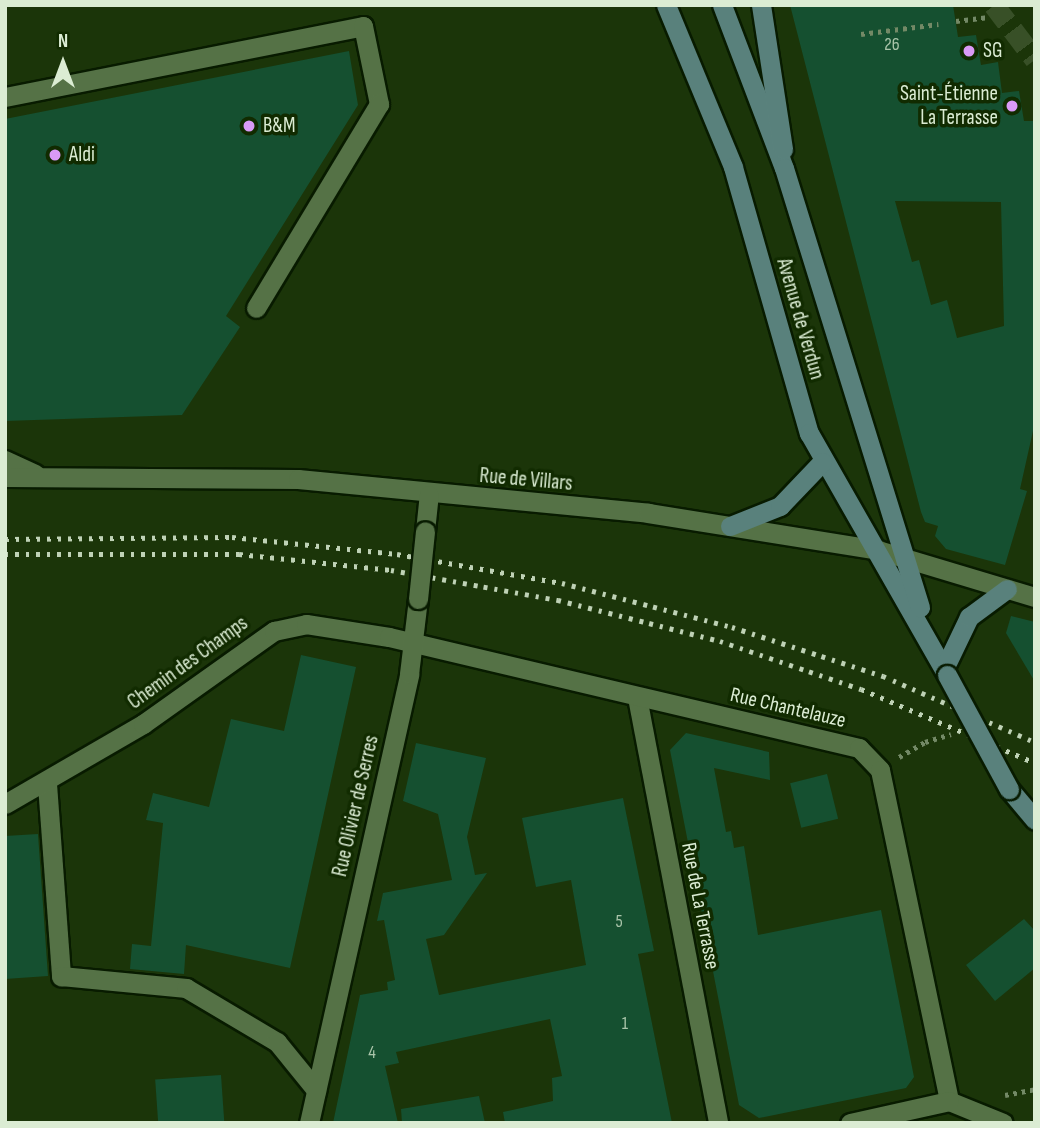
<!DOCTYPE html>
<meta charset="utf-8">
<style>
body{margin:0}
#map{position:relative;width:1040px;height:1128px;overflow:hidden;background:#1b3509;font-family:"Sofia Sans Condensed",sans-serif}
div>[style]{position:absolute}
.building>*{inset:0;background:#155030;transform-origin:0 0}
.motorway-tunnel>*{height:21px;margin-top:-10.5px;transform-origin:0;background:repeating-linear-gradient(90deg,#385027 0 21px,transparent 0 31px)}
.path>*{height:4.5px;margin-top:-2.25px;transform-origin:0;background:repeating-linear-gradient(90deg,#738966 0 3.5px,transparent 0 8.5px)}
.roads{filter:drop-shadow(2px 0 #081b00) drop-shadow(-2px 0 #081b00) drop-shadow(0 2px #081b00) drop-shadow(0 -2px #081b00)}
.service>*{height:19px;margin:-9.5px;padding:0 9.5px;transform-origin:9.5px;border-radius:9.5px;background:#557246}
.minor>*{height:19px;margin:-9.5px;padding:0 9.5px;transform-origin:9.5px;border-radius:9.5px;background:#557246}
.tertiary>*{height:19px;margin:-9.5px;padding:0 9.5px;transform-origin:9.5px;border-radius:9.5px;background:#557246}
.secondary>*{height:19px;margin:-9.5px;padding:0 9.5px;transform-origin:9.5px;border-radius:9.5px;background:#59817c}
.rail>*{height:5px;margin-top:-2.5px;transform-origin:0;background:repeating-linear-gradient(90deg,#bfd2b6 0 3.5px,transparent 0 10.5px)}
.path-bridge>*{height:4.5px;margin-top:-2.25px;transform-origin:0;background:repeating-linear-gradient(90deg,#738966 0 3.5px,transparent 0 8.5px)}
.bridges{filter:drop-shadow(2px 0 #081b00) drop-shadow(-2px 0 #081b00) drop-shadow(0 2px #081b00) drop-shadow(0 -2px #081b00)}
.minor-bridge>*{height:19px;margin:-9.5px;padding:0 9.5px;transform-origin:9.5px;border-radius:9.5px;background:#557246}
.secondary-bridge>*{height:19px;margin:-9.5px;padding:0 9.5px;transform-origin:9.5px;border-radius:9.5px;background:#59817c}
.dots>*{width:19px;height:19px;translate:-50% -50%;box-sizing:border-box;border:4px solid #112b00;border-radius:50%}
span{translate:-50% -50%;white-space:nowrap;text-align:center;line-height:1.15;-webkit-text-stroke:7px #112b00;paint-order:stroke}
.number-label{font-size:18px;color:#aac5aa}
.number-label span{-webkit-text-stroke-width:0}
.poi-label{font-size:21px;color:#dbecd3}
.left{translate:0 -50%;text-align:left}
.right{translate:-100% -50%;text-align:right}
.street-label{font-size:21px;color:#dbecd3}
.frame{position:absolute;inset:0;border:7px solid #dbecd3;pointer-events:none}
.north{position:absolute;left:28px;top:28px;width:70px;height:70px;-webkit-text-stroke:5px #112b00;paint-order:stroke;rotate:0deg;font-size:19px;font-weight:700;line-height:28px;text-align:center;color:#dbecd3}
.north::after{content:'';display:block;margin:auto;width:24px;height:32px;background:#dbecd3;clip-path:polygon(50% 0,100% 100%,50% 72%,0 100%)}
</style>
<div id="map">
<div class="building">
<div style="clip-path:polygon(evenodd,790px 5px,953px 5px,958px 37px,976px 35px,981px 65px,998px 62px,1002px 93px,1019px 91px,1024px 121px,1035px 121px,1035px 422px,1020px 489px,1027px 491px,1005px 565px,946px 549px,935px 536px,938px 526px,925px 522px,921px 512px,790px 5px,895px 201px,1001px 202px,1004px 326px,957px 338px,947px 300px,931px 305px,919px 260px,912px 262px,895px 201px)"></div>
<div style="clip-path:polygon(349px 51px,358px 105px,226px 316px,240px 327px,182px 415px,5px 421px,5px 119px)"></div>
<div style="clip-path:polygon(1011px 616px,1035px 622px,1035px 682px,1006px 633px)"></div>
<div style="clip-path:polygon(301px 655px,356px 667px,290px 968px,186px 945px,184px 974px,130px 969px,132px 944px,151px 946px,163px 823px,146px 820px,153px 793px,209px 807px,231px 719px,284px 731px)"></div>
<div style="clip-path:polygon(686px 733px,769px 752px,770px 780px,714px 768px,726px 832px,731px 831px,734px 848px,744px 846px,758px 935px,881px 910px,914px 1077px,906px 1088px,759px 1118px,739px 1105px,670px 750px)"></div>
<div style="clip-path:polygon(416px 743px,486px 758px,467px 837px,475px 875px,487px 873px,444px 935px,426px 939px,439px 995px,586px 965px,571px 880px,536px 887px,522px 818px,623px 798px,654px 951px,638px 954px,672px 1123px,505px 1123px,503px 1112px,553px 1101px,552px 1078px,562px 1076px,550px 1019px,396px 1052px,399px 1063px,385px 1066px,398px 1123px,333px 1123px,360px 995px,388px 990px,387px 982px,395px 980px,384px 920px,377px 921px,383px 893px,452px 880px,438px 814px,403px 801px)"></div>
<div style="left:827px;top:774px;width:46px;height:38px;rotate:76deg"></div>
<div style="clip-path:polygon(38px 834px,48px 976px,5px 979px,5px 836px)"></div>
<div style="clip-path:polygon(1024px 919px,1035px 931px,1035px 968px,995px 1001px,966px 965px)"></div>
<div style="left:221px;top:1075px;width:48px;height:66px;rotate:86deg"></div>
<div style="clip-path:polygon(479px 1096px,485px 1123px,402px 1123px,401px 1109px)"></div>
</div>
<div class="motorway-tunnel">
<div style="left:994px;top:5px;width:68px;rotate:52.8deg"></div>
</div>
<div class="path">
<div style="left:956px;top:21px;width:31px;rotate:-7deg"></div>
<div style="left:861px;top:34px;width:78px;rotate:-7.4deg"></div>
<div style="left:899px;top:757px;width:30px;rotate:-30deg"></div>
<div style="left:1005px;top:1095px;width:31px;rotate:-11deg"></div>
</div>
<div class="roads">
<div class="service">
<div style="left:5px;top:97px;width:365px;rotate:-11.2deg"></div>
<div style="left:363px;top:26px;width:80px;rotate:78.4deg"></div>
<div style="left:379px;top:104px;width:238px;rotate:121.1deg"></div>
</div>
<div class="minor">
<div style="left:5px;top:460px;width:33px;rotate:25deg"></div>
<div style="left:5px;top:477px;width:293px;rotate:0.4deg"></div>
<div style="left:298px;top:479px;width:352px;rotate:5.5deg"></div>
<div style="left:648px;top:513px;width:233px;rotate:9.1deg"></div>
<div style="left:425px;top:531px;width:36px;rotate:-84deg"></div>
<div style="left:637px;top:697px;width:434px;rotate:79.2deg"></div>
<div style="left:47px;top:784px;width:193px;rotate:85.8deg"></div>
<div style="left:61px;top:976px;width:126px;rotate:5.5deg"></div>
<div style="left:186px;top:988px;width:106px;rotate:30.7deg"></div>
<div style="left:277px;top:1042px;width:62px;rotate:50.9deg"></div>
<div style="left:5px;top:804px;width:160px;rotate:-30.1deg"></div>
<div style="left:143px;top:724px;width:161px;rotate:-35.4deg"></div>
<div style="left:274px;top:631px;width:33px;rotate:-12deg"></div>
<div style="left:306px;top:624px;width:84px;rotate:8.9deg"></div>
<div style="left:389px;top:637px;width:483px;rotate:13.3deg"></div>
<div style="left:859px;top:748px;width:30px;rotate:46deg"></div>
<div style="left:880px;top:770px;width:338px;rotate:78.2deg"></div>
<div style="left:949px;top:1101px;width:58px;rotate:22.2deg"></div>
<div style="left:309px;top:1123px;width:460px;rotate:-77.4deg"></div>
<div style="left:409px;top:674px;width:76px;rotate:-83.2deg"></div>
<div style="left:850px;top:1123px;width:101px;rotate:-12.5deg"></div>
</div>
<div class="tertiary">
<div style="left:878px;top:550px;width:164px;rotate:16.7deg"></div>
</div>
<div class="secondary">
<div style="left:666px;top:5px;width:175px;rotate:67.5deg"></div>
<div style="left:733px;top:167px;width:277px;rotate:74.1deg"></div>
<div style="left:809px;top:433px;width:279px;rotate:60.3deg"></div>
<div style="left:722px;top:5px;width:174px;rotate:69.2deg"></div>
<div style="left:784px;top:168px;width:460px;rotate:72.8deg"></div>
<div style="left:761px;top:5px;width:146px;rotate:81.3deg"></div>
<div style="left:730px;top:526px;width:54px;rotate:-21.8deg"></div>
<div style="left:780px;top:506px;width:61px;rotate:-46.3deg"></div>
<div style="left:944px;top:669px;width:58px;rotate:-64.3deg"></div>
<div style="left:969px;top:617px;width:47px;rotate:-36.4deg"></div>
<div style="left:1009px;top:789px;width:40px;rotate:50deg"></div>
</div>
</div>
<div class="rail">
<div style="left:5px;top:539px;width:227px;rotate:-0.5deg"></div>
<div style="left:232px;top:537px;width:166px;rotate:5.9deg"></div>
<div style="left:397px;top:554px;width:168px;rotate:10deg"></div>
<div style="left:562px;top:583px;width:176px;rotate:14.5deg"></div>
<div style="left:732px;top:627px;width:159px;rotate:18deg"></div>
<div style="left:883px;top:676px;width:166px;rotate:23.5deg"></div>
<div style="left:5px;top:554px;width:234px"></div>
<div style="left:239px;top:554px;width:153px;rotate:6deg"></div>
<div style="left:391px;top:570px;width:170px;rotate:10.2deg"></div>
<div style="left:558px;top:600px;width:167px;rotate:14.2deg"></div>
<div style="left:720px;top:641px;width:149px;rotate:18.8deg"></div>
<div style="left:861px;top:689px;width:189px;rotate:23deg"></div>
</div>
<div class="path-bridge">
<div style="left:925px;top:742px;width:27px;rotate:-17deg"></div>
</div>
<div class="bridges">
<div class="minor-bridge">
<div style="left:418px;top:599px;width:68px;rotate:-84.1deg"></div>
</div>
<div class="secondary-bridge">
<div style="left:947px;top:675px;width:130px;rotate:61.5deg"></div>
</div>
</div>
<div class="dots">
<div style="left:969px;top:51px;background:#da9af6"></div>
<div style="left:1012px;top:106px;background:#da9af6"></div>
<div style="left:249px;top:126px;background:#da9af6"></div>
<div style="left:55px;top:155px;background:#da9af6"></div>
</div>
<div class="number-label">
<span style="left:892px;top:45px">26</span>
<span style="left:619px;top:922px">5</span>
<span style="left:625px;top:1024px">1</span>
<span style="left:372px;top:1053px">4</span>
</div>
<div class="poi-label">
<span class="left" style="left:983px;top:51px">SG</span>
<span class="right" style="left:998px;top:106px">Saint-Étienne<br>La Terrasse</span>
<span class="left" style="left:263px;top:126px">B&amp;M</span>
<span class="left" style="left:69px;top:155px">Aldi</span>
</div>
<div class="street-label">
<span style="left:800px;top:319px;rotate:74deg">Avenue de Verdun</span>
<span style="left:526px;top:480px;rotate:5deg">Rue de Villars</span>
<span style="left:188px;top:663px;rotate:-36deg">Chemin des Champs</span>
<span style="left:788px;top:708px;rotate:13deg">Rue Chantelauze</span>
<span style="left:356px;top:806px;rotate:-77deg">Rue Olivier de Serres</span>
<span style="left:700px;top:906px;rotate:79deg">Rue de La Terrasse</span>
</div>
<div class="frame"></div>
<div class="north">N</div>
</div>
